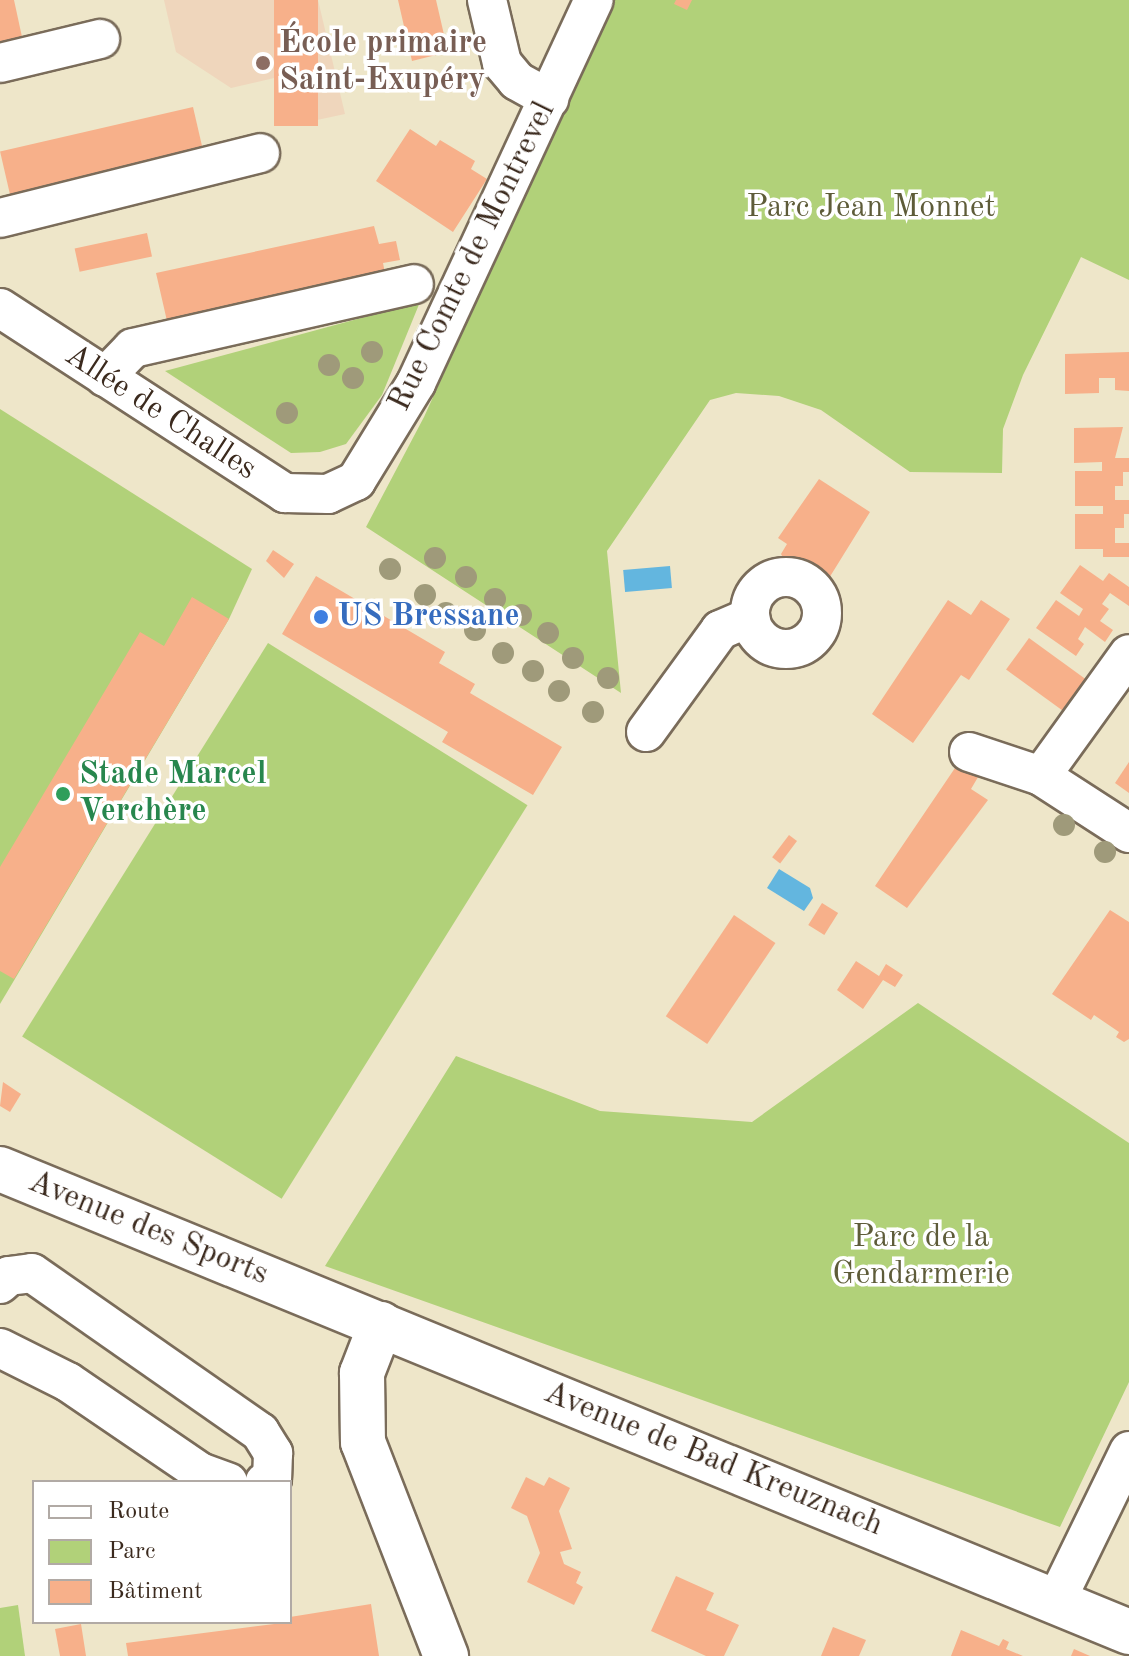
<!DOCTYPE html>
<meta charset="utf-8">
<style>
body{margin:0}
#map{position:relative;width:1129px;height:1656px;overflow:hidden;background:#eee6c9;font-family:"Old Standard TT",serif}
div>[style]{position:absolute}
.built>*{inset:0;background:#efd6bc}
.green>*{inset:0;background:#b1d179;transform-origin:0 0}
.water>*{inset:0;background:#63b6df;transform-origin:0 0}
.building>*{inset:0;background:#f7b08a;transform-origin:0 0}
.roads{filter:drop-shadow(2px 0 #7a6c5a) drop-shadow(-2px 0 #7a6c5a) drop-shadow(0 2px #7a6c5a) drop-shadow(0 -2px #7a6c5a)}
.minor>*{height:38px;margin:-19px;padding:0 19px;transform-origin:19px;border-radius:19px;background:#fff}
.minor>.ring{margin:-19px;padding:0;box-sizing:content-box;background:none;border:38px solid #fff;border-radius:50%}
.major>*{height:44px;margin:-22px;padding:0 22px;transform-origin:22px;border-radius:22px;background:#fff}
.trees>*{width:22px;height:22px;margin:-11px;border-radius:50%;background:#9f9a7a}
.dots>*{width:22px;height:22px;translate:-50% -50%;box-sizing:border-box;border:4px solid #fff;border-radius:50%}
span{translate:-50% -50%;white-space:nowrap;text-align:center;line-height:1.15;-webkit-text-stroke:7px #fff;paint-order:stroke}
.education-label{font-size:32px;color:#785e54;font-weight:700}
.left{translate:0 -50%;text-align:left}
.park-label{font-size:32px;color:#5e5c39}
.street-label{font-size:32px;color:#3b2a1e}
.shop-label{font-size:32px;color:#366cbe;font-weight:700}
.leisure-label{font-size:32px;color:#27864d;font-weight:700}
.legend{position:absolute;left:32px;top:1480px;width:260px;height:144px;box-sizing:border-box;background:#fff;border:2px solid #b1aaa5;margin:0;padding:10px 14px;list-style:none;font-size:24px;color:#3b2a1e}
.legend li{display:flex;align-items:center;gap:16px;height:40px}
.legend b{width:40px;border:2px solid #b1aaa5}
</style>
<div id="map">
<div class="built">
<div style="clip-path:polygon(164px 0,318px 0,345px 114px,303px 123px,291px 74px,231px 88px,176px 52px)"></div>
</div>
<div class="green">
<div style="clip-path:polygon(613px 0,1129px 0,1129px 280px,1081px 257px,1023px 375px,1003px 429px,1002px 473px,910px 472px,821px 410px,779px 396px,736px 393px,710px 400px,607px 551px,621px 693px,366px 527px,424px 417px)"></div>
<div style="clip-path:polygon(420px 302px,382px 395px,346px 444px,320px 452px,291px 453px,165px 371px)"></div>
<div style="clip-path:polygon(0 409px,252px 569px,229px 619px,0 1004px)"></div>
<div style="left:268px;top:643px;width:306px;height:464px;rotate:32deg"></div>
<div style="clip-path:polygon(918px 1003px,1129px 1143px,1129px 1382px,1060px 1527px,325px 1266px,456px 1056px,600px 1111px,752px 1122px)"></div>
<div style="clip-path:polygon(18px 1605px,25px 1656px,0 1656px,0 1608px)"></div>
</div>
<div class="water">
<div style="left:670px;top:566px;width:22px;height:47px;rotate:85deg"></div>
<div style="clip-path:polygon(779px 869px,810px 888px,813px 898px,804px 911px,767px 888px)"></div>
</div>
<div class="building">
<div style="clip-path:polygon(0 0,14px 0,22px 37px,0 42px)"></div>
<div style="left:274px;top:0;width:44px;height:126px"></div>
<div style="clip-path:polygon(398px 0,436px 0,448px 52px,412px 61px)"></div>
<div style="clip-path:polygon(676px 0,692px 0,687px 10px,674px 4px)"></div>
<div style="left:193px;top:107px;width:48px;height:198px;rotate:77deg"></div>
<div style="clip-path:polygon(410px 129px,436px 146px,440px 140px,475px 161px,471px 169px,487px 179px,453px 232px,376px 181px)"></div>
<div style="clip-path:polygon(374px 226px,379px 244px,396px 241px,400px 260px,383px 263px,385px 273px,167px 321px,156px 273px)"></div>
<div style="left:147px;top:233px;width:24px;height:74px;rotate:78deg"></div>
<div style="clip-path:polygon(1129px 352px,1129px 391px,1115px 390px,1115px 378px,1099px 378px,1099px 393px,1065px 394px,1065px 354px)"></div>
<div style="clip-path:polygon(1123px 427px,1115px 458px,1129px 458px,1129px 472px,1123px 472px,1123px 486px,1115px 486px,1115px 500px,1129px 500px,1129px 514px,1124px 514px,1124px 528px,1115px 528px,1115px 543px,1129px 543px,1129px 557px,1103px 557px,1103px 549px,1075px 549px,1075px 514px,1103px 514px,1103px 506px,1075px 506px,1075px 471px,1102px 471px,1102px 462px,1074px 463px,1074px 428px)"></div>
<div style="clip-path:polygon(819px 479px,870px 512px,826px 583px,800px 566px,788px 567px,781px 554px,787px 544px,778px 538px)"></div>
<div style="clip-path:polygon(273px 550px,294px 564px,284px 578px,266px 561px)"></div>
<div style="clip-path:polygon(1080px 565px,1103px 581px,1109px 573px,1129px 587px,1129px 606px,1110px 593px,1102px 604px,1109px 609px,1100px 621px,1113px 630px,1105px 642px,1085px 627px,1078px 639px,1084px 644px,1076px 656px,1036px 628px,1056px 600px,1079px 616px,1083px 609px,1060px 593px)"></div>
<div style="clip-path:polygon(316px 576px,445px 652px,439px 663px,475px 684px,470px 693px,562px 747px,533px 795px,442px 742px,448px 732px,282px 634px)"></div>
<div style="clip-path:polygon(192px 597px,229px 619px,14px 979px,0 971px,0 867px,140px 632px,164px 646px)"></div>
<div style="clip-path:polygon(948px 600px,971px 615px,981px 600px,1010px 619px,969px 680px,961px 675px,913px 743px,872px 714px)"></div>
<div style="left:1029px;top:638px;width:77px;height:39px;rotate:36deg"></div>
<div style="clip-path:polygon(1129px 762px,1129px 793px,1115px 783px)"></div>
<div style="clip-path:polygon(955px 768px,981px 772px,971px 789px,988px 800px,907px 908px,875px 886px)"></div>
<div style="left:789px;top:835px;width:10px;height:28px;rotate:37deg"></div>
<div style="left:822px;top:903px;width:19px;height:26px;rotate:32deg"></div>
<div style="clip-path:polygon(1110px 910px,1129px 922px,1129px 1039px,1124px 1042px,1116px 1037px,1119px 1032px,1094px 1015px,1091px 1020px,1052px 994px)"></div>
<div style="left:734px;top:915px;width:50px;height:122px;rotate:34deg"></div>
<div style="clip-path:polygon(856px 961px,879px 976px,886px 964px,903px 975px,895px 987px,883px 980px,863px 1009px,837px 990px)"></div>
<div style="clip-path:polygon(3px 1082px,21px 1094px,10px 1112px,0 1106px)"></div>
<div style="clip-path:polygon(526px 1477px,544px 1486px,549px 1477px,570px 1488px,559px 1511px,572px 1549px,560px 1552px,564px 1564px,581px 1572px,576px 1583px,583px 1587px,574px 1605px,527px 1582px,540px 1553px,527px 1516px,511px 1508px)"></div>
<div style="clip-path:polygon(676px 1576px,714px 1593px,706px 1610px,739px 1625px,724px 1656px,706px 1656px,651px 1631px)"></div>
<div style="clip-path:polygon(371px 1604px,379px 1656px,128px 1656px,126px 1643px,290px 1622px,290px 1617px)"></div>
<div style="clip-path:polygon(81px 1624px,86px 1656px,60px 1656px,55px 1629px)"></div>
<div style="clip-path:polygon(833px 1627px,866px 1640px,859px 1656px,821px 1656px)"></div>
<div style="clip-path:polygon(961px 1630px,999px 1646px,1003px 1639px,1009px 1642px,1006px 1649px,1023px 1656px,951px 1656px)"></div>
<div style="clip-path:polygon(1074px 1649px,1090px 1656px,1071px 1656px)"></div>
</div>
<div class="roads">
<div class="minor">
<div style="left:487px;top:0;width:65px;rotate:76.6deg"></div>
<div style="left:502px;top:63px;width:23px;rotate:50deg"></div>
<div style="left:517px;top:81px;width:37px;rotate:29deg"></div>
<div style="left:0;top:63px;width:103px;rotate:-13.5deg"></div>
<div style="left:0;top:218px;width:268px;rotate:-14deg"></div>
<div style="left:0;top:308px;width:340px;rotate:33deg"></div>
<div style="left:285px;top:493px;width:43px;rotate:1.3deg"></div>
<div style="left:328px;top:494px;width:31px;rotate:-25deg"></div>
<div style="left:356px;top:481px;width:115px;rotate:-58.5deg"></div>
<div style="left:416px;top:383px;width:422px;rotate:-65.1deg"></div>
<div style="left:105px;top:377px;width:40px;rotate:-46deg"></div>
<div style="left:133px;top:348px;width:288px;rotate:-12.8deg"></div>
<div class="ring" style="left:750px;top:577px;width:34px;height:34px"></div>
<div style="left:646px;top:732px;width:126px;rotate:-54deg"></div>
<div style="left:720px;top:630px;width:33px;rotate:-23deg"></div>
<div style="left:969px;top:752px;width:76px;rotate:18.4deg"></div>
<div style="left:1041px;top:776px;width:105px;rotate:32.9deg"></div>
<div style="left:1041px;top:776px;width:150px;rotate:-54.2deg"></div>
<div style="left:0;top:1284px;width:12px;rotate:-42deg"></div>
<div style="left:9px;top:1276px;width:23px;rotate:-7deg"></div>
<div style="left:32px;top:1273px;width:278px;rotate:34.9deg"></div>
<div style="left:260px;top:1432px;width:25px;rotate:58deg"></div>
<div style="left:273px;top:1453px;width:26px;rotate:92deg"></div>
<div style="left:272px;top:1479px;width:8px;rotate:157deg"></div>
<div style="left:0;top:1348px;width:76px;rotate:26.6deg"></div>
<div style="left:68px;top:1382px;width:160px;rotate:34.3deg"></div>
<div style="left:200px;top:1472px;width:30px;rotate:20deg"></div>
<div style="left:1056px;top:1601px;width:167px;rotate:-64deg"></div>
</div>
<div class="major">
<div style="left:0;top:1169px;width:1220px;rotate:22.3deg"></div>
<div style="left:381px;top:1324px;width:53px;rotate:111.2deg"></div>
<div style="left:362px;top:1373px;width:69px;rotate:89.2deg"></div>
<div style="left:363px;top:1442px;width:230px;rotate:68.8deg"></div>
</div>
</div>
<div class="trees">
<div style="left:372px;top:352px"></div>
<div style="left:329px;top:365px"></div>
<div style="left:353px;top:378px"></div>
<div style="left:287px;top:413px"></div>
<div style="left:435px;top:558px"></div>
<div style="left:390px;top:569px"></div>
<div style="left:466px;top:577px"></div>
<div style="left:425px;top:595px"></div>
<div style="left:495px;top:599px"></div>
<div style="left:446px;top:613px"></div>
<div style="left:521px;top:615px"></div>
<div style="left:475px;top:630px"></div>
<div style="left:548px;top:633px"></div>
<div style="left:503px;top:653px"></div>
<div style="left:573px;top:658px"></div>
<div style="left:533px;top:671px"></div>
<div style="left:608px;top:678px"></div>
<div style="left:559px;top:691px"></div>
<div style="left:593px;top:712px"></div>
<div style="left:1064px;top:825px"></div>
<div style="left:1105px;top:852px"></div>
</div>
<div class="dots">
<div style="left:263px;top:63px;background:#8d6e63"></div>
<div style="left:321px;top:617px;background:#3f7fe0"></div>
<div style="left:63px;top:794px;background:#2e9e5b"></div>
</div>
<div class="education-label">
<span class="left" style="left:279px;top:63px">École primaire<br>Saint-Exupéry</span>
</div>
<div class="park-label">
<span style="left:871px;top:208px">Parc Jean Monnet</span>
<span style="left:921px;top:1257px">Parc de la<br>Gendarmerie</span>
</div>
<div class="street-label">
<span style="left:473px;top:257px;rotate:-64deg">Rue Comte de Montrevel</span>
<span style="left:160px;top:413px;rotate:33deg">Allée de Challes</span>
<span style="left:148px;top:1229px;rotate:22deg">Avenue des Sports</span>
<span style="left:713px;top:1460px;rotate:22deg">Avenue de Bad Kreuznach</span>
</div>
<div class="shop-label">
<span class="left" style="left:337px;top:617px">US Bressane</span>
</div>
<div class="leisure-label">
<span class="left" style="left:79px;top:794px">Stade Marcel<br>Verchère</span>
</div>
<ul class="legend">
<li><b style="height:10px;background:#fff"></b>Route</li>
<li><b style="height:22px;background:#b1d179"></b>Parc</li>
<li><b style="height:22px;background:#f7b08a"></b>Bâtiment</li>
</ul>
</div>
